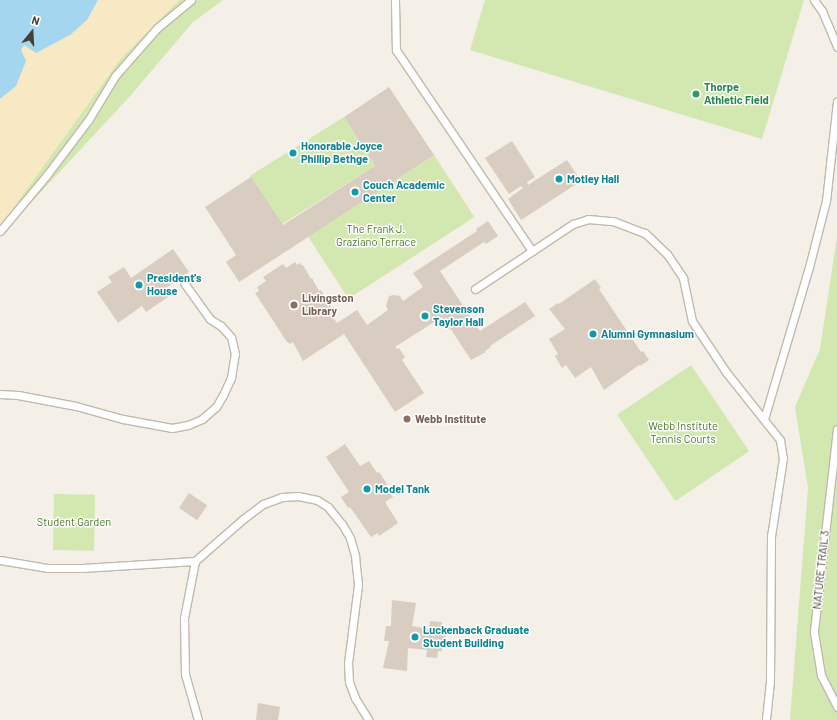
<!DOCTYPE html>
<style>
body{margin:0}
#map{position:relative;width:837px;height:720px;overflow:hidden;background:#f4efe7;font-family:Barlow,sans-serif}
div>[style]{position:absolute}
.green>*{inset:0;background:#d2e8b0;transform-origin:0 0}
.sand>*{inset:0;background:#f7e9c4}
.water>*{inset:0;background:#a4d6f0}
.building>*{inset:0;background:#d8cdc0;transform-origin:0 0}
.roads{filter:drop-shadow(1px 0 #c2b9ad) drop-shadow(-1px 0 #c2b9ad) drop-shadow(0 1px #c2b9ad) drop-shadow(0 -1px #c2b9ad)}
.lane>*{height:7px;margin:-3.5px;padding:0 3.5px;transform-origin:3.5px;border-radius:3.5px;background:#fff}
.dots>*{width:11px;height:11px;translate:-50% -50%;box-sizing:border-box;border:2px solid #fff;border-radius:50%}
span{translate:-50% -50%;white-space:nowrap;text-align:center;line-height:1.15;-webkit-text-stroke:3px #fff;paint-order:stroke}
.leisure-label{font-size:11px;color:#27864d;font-weight:700}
.left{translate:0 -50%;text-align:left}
.culture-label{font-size:11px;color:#0d838f;font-weight:700}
.park-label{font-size:11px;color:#4c782a}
.education-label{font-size:11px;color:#785e54;font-weight:700}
.street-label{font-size:11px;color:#473f36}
.north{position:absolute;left:12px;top:12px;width:40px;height:40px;-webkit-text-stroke:3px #fff;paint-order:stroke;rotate:18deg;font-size:11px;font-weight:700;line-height:16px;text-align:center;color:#473f36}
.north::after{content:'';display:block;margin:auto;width:14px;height:18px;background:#473f36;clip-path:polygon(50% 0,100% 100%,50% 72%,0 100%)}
</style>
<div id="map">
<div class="green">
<div style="clip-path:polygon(179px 0,223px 0,192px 23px,132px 94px,0 236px,0 230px,18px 201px,121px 58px)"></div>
<div style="clip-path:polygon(485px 0,804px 0,762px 139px,470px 50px)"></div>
<div style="left:344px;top:117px;width:58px;height:111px;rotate:58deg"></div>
<div style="left:434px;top:155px;width:74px;height:150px;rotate:57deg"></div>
<div style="clip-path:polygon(837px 237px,837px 720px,790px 720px,808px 488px,795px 407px,820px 349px)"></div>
<div style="left:691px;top:365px;width:104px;height:89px;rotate:56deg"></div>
<div style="left:54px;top:494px;width:41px;height:56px;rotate:1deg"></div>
</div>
<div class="sand">
<div style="clip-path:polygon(98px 0,179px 0,121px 58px,18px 201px,0 230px,0 99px,16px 86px,21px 49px,24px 45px,87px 20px)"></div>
</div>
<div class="water">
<div style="clip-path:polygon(0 0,98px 0,87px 20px,70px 35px,36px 53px,24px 45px,21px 50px,26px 61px,16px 86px,0 99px)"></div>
</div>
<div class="building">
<div style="clip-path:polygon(389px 87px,434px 155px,239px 282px,226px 262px,236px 255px,205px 207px,251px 177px,283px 225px,375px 166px,344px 117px)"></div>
<div style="clip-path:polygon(512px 141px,535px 177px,527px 182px,528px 185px,567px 160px,581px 181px,521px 220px,508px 199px,523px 188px,521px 186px,509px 194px,485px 158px)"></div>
<div style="clip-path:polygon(488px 221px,498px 236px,486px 244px,484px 242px,440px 271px,480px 331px,525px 302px,535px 316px,490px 346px,491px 347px,485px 351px,486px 352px,471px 360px,450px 328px,448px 330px,441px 320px,443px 319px,442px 317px,395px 347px,397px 349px,399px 348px,405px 357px,402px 360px,424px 393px,395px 412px,344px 334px,303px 361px,293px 342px,290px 344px,287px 342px,255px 293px,259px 291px,257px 287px,266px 281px,263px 277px,283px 264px,286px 268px,295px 262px,297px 265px,300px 263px,302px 266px,303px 265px,311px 279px,312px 278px,319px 291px,321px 290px,326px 298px,324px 298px,334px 311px,335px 314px,332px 316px,337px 323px,357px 310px,367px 325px,388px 310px,386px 306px,389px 296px,394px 295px,400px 296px,403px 301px,423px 287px,413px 273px,477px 231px,476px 229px)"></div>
<div style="clip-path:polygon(173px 249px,189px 272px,166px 288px,171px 295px,146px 312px,142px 306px,118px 323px,97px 292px,112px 282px,108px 277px,124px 267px,131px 278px)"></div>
<div style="clip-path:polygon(595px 279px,601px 288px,599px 289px,641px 352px,643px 351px,649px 360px,640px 366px,639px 365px,604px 390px,591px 367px,575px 378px,566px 365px,562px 368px,555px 356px,558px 354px,549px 339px,565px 329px,549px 309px,558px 303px,559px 304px)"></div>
<div style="clip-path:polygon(345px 444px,360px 466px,369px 461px,377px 473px,379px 472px,387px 484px,385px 486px,393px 497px,385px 502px,398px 523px,379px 536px,378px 533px,371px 537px,350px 507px,348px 508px,341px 497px,349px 492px,326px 457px)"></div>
<div style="left:189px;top:493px;width:22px;height:18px;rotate:34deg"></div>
<div style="clip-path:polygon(392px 600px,416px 603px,412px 626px,429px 629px,430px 621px,442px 622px,441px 629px,444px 629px,446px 640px,441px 652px,438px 651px,437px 658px,426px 657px,427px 650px,408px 648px,407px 671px,383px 668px,389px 641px,384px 641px,386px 626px,391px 626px)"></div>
<div style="clip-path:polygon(258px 703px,280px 707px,278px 720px,256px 720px)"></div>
</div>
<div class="roads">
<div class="lane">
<div style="left:395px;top:0;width:50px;rotate:88.9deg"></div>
<div style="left:396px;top:50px;width:243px;rotate:55.9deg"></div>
<div style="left:814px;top:0;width:14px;rotate:54deg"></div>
<div style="left:822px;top:11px;width:39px;rotate:67deg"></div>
<div style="left:0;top:231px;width:72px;rotate:-50.1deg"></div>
<div style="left:46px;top:176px;width:71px;rotate:-53deg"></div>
<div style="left:89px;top:119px;width:50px;rotate:-58.8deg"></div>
<div style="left:115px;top:76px;width:64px;rotate:-48.8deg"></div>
<div style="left:157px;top:28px;width:44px;rotate:-39.5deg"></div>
<div style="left:475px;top:289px;width:118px;rotate:-33.6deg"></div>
<div style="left:573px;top:224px;width:16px;rotate:-18deg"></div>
<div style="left:588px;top:219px;width:25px;rotate:5deg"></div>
<div style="left:613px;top:221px;width:34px;rotate:21deg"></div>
<div style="left:645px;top:233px;width:30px;rotate:44deg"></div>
<div style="left:667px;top:254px;width:29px;rotate:56deg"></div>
<div style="left:683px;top:278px;width:44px;rotate:78.2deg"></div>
<div style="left:692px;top:321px;width:61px;rotate:56.3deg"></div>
<div style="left:726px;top:372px;width:87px;rotate:51.5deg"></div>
<div style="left:780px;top:440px;width:18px;rotate:81deg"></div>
<div style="left:783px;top:458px;width:79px;rotate:98.7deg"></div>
<div style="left:771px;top:536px;width:145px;rotate:90.4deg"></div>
<div style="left:770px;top:681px;width:39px;rotate:96deg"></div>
<div style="left:0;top:394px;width:18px;rotate:3deg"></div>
<div style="left:18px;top:395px;width:59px;rotate:10.7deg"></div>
<div style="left:76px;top:406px;width:49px;rotate:15.5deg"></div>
<div style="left:123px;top:419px;width:50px;rotate:10.4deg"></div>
<div style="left:172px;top:428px;width:16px;rotate:-11deg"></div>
<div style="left:188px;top:425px;width:15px;rotate:-23deg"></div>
<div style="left:202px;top:419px;width:18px;rotate:-41deg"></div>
<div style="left:216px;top:407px;width:14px;rotate:-60deg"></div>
<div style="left:223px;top:395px;width:19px;rotate:-65deg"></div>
<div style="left:231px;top:378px;width:24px;rotate:-81deg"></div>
<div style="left:235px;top:354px;width:17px;rotate:-103deg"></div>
<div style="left:231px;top:337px;width:15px;rotate:-132deg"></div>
<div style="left:221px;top:326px;width:13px;rotate:-148deg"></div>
<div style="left:210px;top:319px;width:44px;rotate:-125.8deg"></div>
<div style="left:764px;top:419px;width:159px;rotate:-73.5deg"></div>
<div style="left:809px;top:267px;width:68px;rotate:-75.6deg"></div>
<div style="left:826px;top:201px;width:100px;rotate:-83.7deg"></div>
<div style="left:837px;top:429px;width:204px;rotate:96.5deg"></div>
<div style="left:814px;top:632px;width:44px;rotate:80.8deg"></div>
<div style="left:821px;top:675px;width:36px;rotate:63deg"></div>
<div style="left:0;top:560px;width:49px;rotate:9.5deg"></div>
<div style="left:48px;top:568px;width:34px"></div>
<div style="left:82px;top:568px;width:113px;rotate:-3.5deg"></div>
<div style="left:195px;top:561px;width:64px;rotate:-41.2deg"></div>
<div style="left:243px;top:519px;width:25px;rotate:-37deg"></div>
<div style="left:263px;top:504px;width:20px;rotate:-20deg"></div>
<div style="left:282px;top:497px;width:16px;rotate:-4deg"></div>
<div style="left:298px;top:496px;width:19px;rotate:12deg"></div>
<div style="left:317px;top:500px;width:13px;rotate:32deg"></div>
<div style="left:328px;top:507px;width:22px;rotate:51deg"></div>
<div style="left:342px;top:524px;width:16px;rotate:60deg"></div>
<div style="left:350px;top:538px;width:19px;rotate:74deg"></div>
<div style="left:355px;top:556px;width:29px;rotate:84deg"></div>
<div style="left:358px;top:585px;width:79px;rotate:97.3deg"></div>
<div style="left:348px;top:663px;width:19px;rotate:87deg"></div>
<div style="left:349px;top:682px;width:17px;rotate:69deg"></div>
<div style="left:355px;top:698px;width:26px;rotate:58deg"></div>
<div style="left:195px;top:561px;width:58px;rotate:100.9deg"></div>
<div style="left:184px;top:618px;width:56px;rotate:89deg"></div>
<div style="left:185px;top:674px;width:48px;rotate:74.2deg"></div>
</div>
</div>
<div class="dots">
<div style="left:696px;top:94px;background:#2e9e5b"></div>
<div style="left:293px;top:153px;background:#0f9aa8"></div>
<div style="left:559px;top:179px;background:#0f9aa8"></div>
<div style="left:355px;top:192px;background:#0f9aa8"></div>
<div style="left:139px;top:285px;background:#0f9aa8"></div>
<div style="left:294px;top:305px;background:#8d6e63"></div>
<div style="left:425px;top:316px;background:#0f9aa8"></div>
<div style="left:593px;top:334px;background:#0f9aa8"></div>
<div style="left:407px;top:419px;background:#8d6e63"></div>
<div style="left:367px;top:489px;background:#0f9aa8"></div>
<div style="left:415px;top:637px;background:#0f9aa8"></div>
</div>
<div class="leisure-label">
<span class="left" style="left:704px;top:94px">Thorpe<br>Athletic Field</span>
</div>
<div class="culture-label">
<span class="left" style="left:301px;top:153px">Honorable Joyce<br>Phillip Bethge</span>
<span class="left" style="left:567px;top:179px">Motley Hall</span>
<span class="left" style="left:363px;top:192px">Couch Academic<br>Center</span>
<span class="left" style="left:147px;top:285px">President's<br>House</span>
<span class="left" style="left:433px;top:316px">Stevenson<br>Taylor Hall</span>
<span class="left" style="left:601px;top:334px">Alumni Gymnasium</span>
<span class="left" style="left:375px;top:489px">Model Tank</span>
<span class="left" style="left:423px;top:637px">Luckenback Graduate<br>Student Building</span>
</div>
<div class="park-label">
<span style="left:376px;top:236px">The Frank J.<br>Graziano Terrace</span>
<span style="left:683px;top:433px">Webb Institute<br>Tennis Courts</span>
<span style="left:74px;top:522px">Student Garden</span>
</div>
<div class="education-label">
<span class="left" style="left:302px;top:305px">Livingston<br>Library</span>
<span class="left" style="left:415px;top:419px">Webb Institute</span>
</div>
<div class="street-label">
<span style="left:821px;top:570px;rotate:-84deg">NATURE TRAIL 3</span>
</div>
<div class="north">N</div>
</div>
